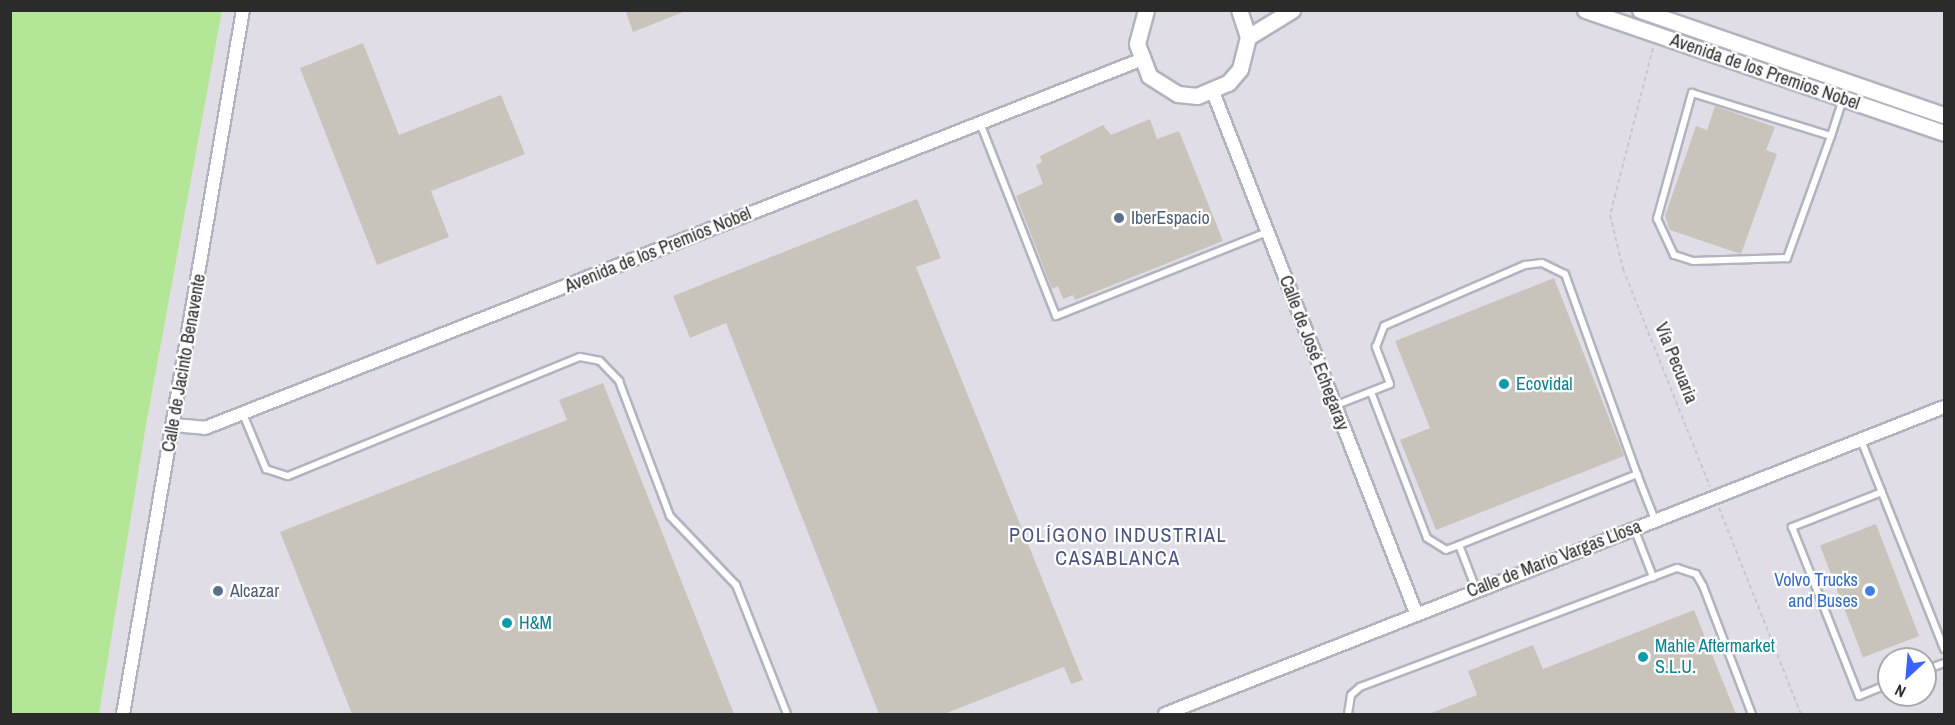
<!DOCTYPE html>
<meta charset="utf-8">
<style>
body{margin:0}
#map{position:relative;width:1955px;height:725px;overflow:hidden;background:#ede6dd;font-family:"Archivo Narrow",sans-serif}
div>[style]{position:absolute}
.industrial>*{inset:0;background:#e0dde6}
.green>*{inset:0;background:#b4e698}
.building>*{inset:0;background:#c9c4bb;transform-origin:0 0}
.path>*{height:2px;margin-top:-1px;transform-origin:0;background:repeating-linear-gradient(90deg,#c8c8c8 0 4.5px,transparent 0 7.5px)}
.roads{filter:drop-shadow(2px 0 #b1b4bf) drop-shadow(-2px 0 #b1b4bf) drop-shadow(0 2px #b1b4bf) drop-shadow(0 -2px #b1b4bf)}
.service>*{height:6px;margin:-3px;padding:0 3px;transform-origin:3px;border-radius:3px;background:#fff}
.minor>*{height:12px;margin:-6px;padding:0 6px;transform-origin:6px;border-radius:6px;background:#fff}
.tertiary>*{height:15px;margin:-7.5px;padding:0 7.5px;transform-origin:7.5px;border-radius:7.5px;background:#fff}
.dots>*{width:16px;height:16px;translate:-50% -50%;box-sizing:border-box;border:3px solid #fff;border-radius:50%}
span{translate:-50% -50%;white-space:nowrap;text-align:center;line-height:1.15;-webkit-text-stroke:4.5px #fff;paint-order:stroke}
.street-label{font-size:18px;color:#2b2b2b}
.service-label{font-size:18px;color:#4e5e75}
.left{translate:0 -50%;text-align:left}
.culture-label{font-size:18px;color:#0d838f}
.shop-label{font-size:18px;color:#366cbe}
.right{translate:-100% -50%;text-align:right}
.neighbourhood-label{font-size:20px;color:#4a547e;letter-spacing:1.5px}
.frame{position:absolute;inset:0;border:12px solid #2b2b2b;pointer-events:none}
.north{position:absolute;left:1877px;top:647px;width:60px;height:60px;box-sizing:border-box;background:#fff;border:2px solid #aaa;border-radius:50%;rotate:206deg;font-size:16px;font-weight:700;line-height:24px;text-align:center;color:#2b2b2b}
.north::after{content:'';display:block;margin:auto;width:21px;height:27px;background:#3863ff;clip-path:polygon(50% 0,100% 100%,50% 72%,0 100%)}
</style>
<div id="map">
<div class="industrial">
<div style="clip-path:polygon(evenodd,222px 11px,1944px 11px,1944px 714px,99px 714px,146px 425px,222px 11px,1889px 659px,1925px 659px,1925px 695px,1889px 695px,1889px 659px)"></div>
</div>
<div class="green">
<div style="clip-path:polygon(10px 11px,222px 11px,146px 425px,99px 714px,11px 714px)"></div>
</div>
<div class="building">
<div style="clip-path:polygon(625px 10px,685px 10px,686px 11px,633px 32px)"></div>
<div style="clip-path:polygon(363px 43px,399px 135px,501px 95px,525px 154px,431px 191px,449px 237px,377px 265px,300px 68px)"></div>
<div style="clip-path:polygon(1715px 106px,1775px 127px,1766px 150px,1777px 154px,1741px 254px,1670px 230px,1665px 216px,1696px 126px,1707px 130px)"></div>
<div style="clip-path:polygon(1150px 119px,1157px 139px,1179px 131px,1223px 241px,1075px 300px,1073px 295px,1063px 299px,1058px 286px,1052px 289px,1016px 196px,1043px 184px,1036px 165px,1042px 162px,1040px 156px,1103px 125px,1111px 135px)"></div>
<div style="clip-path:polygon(917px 199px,941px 258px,916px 267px,1083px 680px,1071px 684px,1064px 667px,944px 714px,879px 714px,726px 323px,690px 338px,673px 296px)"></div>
<div style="clip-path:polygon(1554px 278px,1624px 456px,1436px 530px,1400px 440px,1430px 428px,1395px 341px)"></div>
<div style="clip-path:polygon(603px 383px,734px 714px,352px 714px,280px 532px,567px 420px,559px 400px)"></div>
<div style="left:1876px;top:524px;width:120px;height:60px;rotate:69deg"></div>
<div style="clip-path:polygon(1694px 610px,1736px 714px,1429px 714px,1477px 695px,1468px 671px,1533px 645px,1543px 669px)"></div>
</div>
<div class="path">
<div style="left:1653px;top:48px;width:172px;rotate:104.4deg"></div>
<div style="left:1610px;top:215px;width:56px;rotate:76.5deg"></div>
<div style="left:1623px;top:269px;width:234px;rotate:68.2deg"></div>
<div style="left:1719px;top:508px;width:222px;rotate:68.3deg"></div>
</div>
<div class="roads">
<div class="service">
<div style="left:980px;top:123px;width:207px;rotate:68.5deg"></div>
<div style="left:1056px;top:316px;width:227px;rotate:-21.7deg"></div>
<div style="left:1831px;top:136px;width:130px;rotate:109.8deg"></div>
<div style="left:1787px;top:258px;width:94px;rotate:178.2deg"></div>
<div style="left:1693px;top:261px;width:20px;rotate:-162deg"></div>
<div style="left:1674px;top:255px;width:40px;rotate:-115deg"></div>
<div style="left:1657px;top:219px;width:131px;rotate:-74.5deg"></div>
<div style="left:1692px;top:93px;width:145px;rotate:17.2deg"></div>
<div style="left:1831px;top:136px;width:39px;rotate:-72deg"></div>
<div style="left:1371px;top:392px;width:156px;rotate:69deg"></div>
<div style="left:1427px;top:538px;width:22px;rotate:32deg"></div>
<div style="left:1446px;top:550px;width:14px;rotate:-21deg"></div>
<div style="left:1334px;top:406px;width:60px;rotate:-21.4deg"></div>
<div style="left:1390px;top:384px;width:40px;rotate:-111deg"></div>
<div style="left:1376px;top:347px;width:22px;rotate:-69deg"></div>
<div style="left:1384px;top:326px;width:154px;rotate:-23.4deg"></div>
<div style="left:1525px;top:265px;width:17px;rotate:-7deg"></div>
<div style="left:1542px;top:263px;width:25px;rotate:26deg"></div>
<div style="left:1565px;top:274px;width:213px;rotate:70.2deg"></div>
<div style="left:243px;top:414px;width:60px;rotate:67.3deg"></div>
<div style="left:266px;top:469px;width:23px;rotate:18deg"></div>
<div style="left:288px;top:476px;width:315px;rotate:-22.2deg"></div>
<div style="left:580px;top:357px;width:20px;rotate:11deg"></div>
<div style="left:600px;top:361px;width:28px;rotate:46deg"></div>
<div style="left:619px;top:381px;width:144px;rotate:69.3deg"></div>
<div style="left:670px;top:516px;width:95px;rotate:46.3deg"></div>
<div style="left:736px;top:585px;width:139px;rotate:68.4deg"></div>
<div style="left:1861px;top:440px;width:225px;rotate:68.3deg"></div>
<div style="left:1882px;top:492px;width:97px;rotate:158.7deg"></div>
<div style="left:1792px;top:527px;width:182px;rotate:68.4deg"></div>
<div style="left:1859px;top:696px;width:32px;rotate:-22deg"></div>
<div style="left:1634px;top:528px;width:53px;rotate:68.8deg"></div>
<div style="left:1476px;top:589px;width:47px;rotate:-111.1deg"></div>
<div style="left:1459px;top:545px;width:192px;rotate:-21.7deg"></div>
<div style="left:1637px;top:474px;width:49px;rotate:68.6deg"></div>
<div style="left:1925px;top:670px;width:20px;rotate:-20deg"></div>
<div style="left:1348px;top:714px;width:19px;rotate:-81deg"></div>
<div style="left:1351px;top:695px;width:12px;rotate:-42deg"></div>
<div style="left:1360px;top:687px;width:339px;rotate:-20.6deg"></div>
<div style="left:1677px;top:568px;width:20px;rotate:18deg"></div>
<div style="left:1696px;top:574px;width:14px;rotate:60deg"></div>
<div style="left:1703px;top:586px;width:137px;rotate:69.1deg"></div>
</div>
<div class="minor">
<div style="left:1213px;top:92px;width:559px;rotate:68.71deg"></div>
<div style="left:173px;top:425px;width:32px;rotate:5deg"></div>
<div style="left:205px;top:428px;width:1005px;rotate:-21.48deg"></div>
<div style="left:123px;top:714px;width:714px;rotate:-80.33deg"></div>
<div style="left:1165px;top:714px;width:837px;rotate:-21.51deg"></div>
</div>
<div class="tertiary">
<div style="left:1146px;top:10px;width:35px;rotate:105deg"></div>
<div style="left:1137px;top:44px;width:34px;rotate:69deg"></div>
<div style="left:1149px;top:76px;width:34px;rotate:32deg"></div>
<div style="left:1178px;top:94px;width:19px;rotate:6deg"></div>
<div style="left:1197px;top:96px;width:34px;rotate:-23deg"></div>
<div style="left:1228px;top:83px;width:18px;rotate:-49deg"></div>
<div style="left:1240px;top:69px;width:33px;rotate:-76deg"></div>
<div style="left:1248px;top:37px;width:28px;rotate:-108deg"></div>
<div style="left:1585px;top:10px;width:379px;rotate:18.9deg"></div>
<div style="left:1640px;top:10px;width:322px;rotate:19.1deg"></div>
<div style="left:1248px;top:37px;width:52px;rotate:-31.5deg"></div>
</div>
</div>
<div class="dots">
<div style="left:1119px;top:218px;background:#5c6f8a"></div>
<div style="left:1504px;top:384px;background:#0f9aa8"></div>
<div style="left:218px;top:591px;background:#5c6f8a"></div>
<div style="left:1870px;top:591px;background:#3f7fe0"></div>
<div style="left:507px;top:623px;background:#0f9aa8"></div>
<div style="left:1643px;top:657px;background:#0f9aa8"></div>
</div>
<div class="street-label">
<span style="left:1765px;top:72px;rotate:19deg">Avenida de los Premios Nobel</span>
<span style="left:658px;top:250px;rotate:-22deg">Avenida de los Premios Nobel</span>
<span style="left:1314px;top:353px;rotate:69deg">Calle de José Echegaray</span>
<span style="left:184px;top:363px;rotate:-80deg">Calle de Jacinto Benavente</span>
<span style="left:1676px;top:363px;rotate:68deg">Vía Pecuaria</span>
<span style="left:1554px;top:559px;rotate:-21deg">Calle de Mario Vargas Llosa</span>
</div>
<div class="service-label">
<span class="left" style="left:1131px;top:218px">IberEspacio</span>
<span class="left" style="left:230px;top:591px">Alcazar</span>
</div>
<div class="culture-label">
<span class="left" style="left:1516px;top:384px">Ecovidal</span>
<span class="left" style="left:519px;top:623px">H&amp;M</span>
<span class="left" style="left:1655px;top:657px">Mahle Aftermarket<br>S.L.U.</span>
</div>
<div class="shop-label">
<span class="right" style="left:1858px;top:591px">Volvo Trucks<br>and Buses</span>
</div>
<div class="neighbourhood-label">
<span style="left:1118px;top:546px">POLÍGONO INDUSTRIAL<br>CASABLANCA</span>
</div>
<div class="frame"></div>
<div class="north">N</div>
</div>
